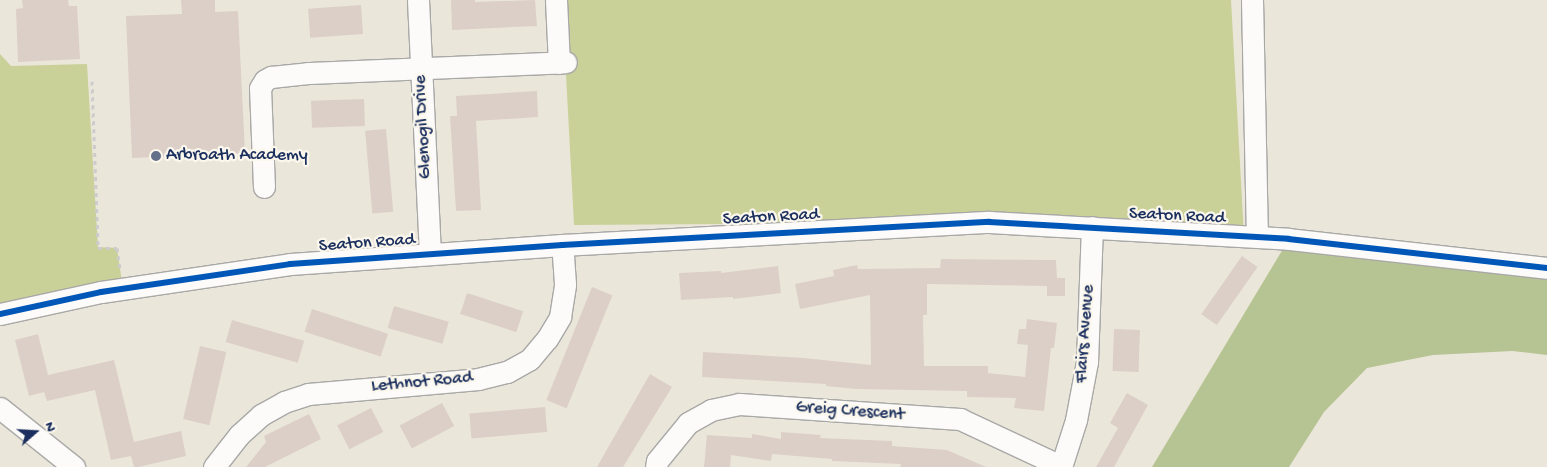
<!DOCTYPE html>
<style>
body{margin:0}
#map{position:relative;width:1547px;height:467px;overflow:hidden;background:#ebe6da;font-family:"Gochi Hand",sans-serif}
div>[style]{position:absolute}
.green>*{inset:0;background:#c9d198}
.forest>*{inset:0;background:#b6c392}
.building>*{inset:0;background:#dccfc8;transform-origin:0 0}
.path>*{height:3px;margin-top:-1.5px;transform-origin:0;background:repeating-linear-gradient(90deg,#cccccd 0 4px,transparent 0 8px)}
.roads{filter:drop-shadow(1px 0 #a8a8a7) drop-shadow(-1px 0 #a8a8a7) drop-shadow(0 1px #a8a8a7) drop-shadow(0 -1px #a8a8a7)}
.minor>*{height:21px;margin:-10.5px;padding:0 10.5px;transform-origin:10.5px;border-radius:10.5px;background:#fcfbf9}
.cycleway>*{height:6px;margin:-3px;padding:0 3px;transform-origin:3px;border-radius:3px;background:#0057b8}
.dots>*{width:14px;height:14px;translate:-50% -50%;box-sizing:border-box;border:2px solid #fbf7ec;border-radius:50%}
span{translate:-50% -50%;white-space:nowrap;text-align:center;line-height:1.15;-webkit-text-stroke:4.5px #fbf7ec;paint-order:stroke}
.street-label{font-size:18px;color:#1b2f5e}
.poi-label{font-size:18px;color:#1b2f5e}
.left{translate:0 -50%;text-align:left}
.north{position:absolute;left:10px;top:407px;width:50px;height:50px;-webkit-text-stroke:4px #fbf7ec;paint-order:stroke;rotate:71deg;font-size:14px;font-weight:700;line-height:20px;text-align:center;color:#1b2f5e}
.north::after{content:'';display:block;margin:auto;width:18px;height:22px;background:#1b2f5e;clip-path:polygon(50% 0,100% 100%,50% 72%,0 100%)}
</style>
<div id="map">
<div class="green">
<div style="clip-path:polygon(562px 0,1231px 0,1244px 236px,989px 222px,574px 225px)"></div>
<div style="clip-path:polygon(0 54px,11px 66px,87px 64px,98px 247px,117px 248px,123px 289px,0 314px)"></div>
</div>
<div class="forest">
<div style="clip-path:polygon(1289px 239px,1547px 268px,1547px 355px,1512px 351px,1433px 355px,1367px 368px,1324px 412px,1289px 467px,1152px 467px)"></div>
</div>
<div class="building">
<div style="clip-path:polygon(22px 0,68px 0,69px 6px,77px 6px,80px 59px,18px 62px,16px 9px,23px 8px)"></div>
<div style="clip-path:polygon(181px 0,215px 0,215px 12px,238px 11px,245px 153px,132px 158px,126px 16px,182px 14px)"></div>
<div style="clip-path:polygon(451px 0,475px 0,475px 2px,535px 0,537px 26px,452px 30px)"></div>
<div style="left:361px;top:5px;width:29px;height:53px;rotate:86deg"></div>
<div style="clip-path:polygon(537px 91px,538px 117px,476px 121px,481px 210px,456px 211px,450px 116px,457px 116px,456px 96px)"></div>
<div style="left:364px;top:99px;width:27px;height:53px;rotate:88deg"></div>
<div style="left:386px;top:129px;width:83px;height:21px;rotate:85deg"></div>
<div style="left:1242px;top:256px;width:19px;height:71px;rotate:35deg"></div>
<div style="clip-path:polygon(941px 259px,1056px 260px,1057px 278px,1065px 278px,1065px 296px,1047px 296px,1047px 286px,927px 284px,927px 315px,923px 315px,924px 366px,988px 366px,988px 373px,1025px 377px,1028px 345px,1017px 344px,1019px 329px,1026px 329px,1027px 319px,1057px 323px,1054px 348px,1051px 348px,1044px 411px,1014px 408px,1016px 398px,967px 397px,967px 391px,856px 389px,826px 386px,826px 384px,702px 377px,703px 352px,804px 358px,871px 365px,870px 295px,800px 309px,795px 284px,834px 276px,833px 270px,857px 265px,858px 269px,940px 268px)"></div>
<div style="clip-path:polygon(778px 266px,781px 293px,733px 299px,733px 297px,681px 300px,679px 273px,721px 271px,721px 273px)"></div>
<div style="left:592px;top:287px;width:22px;height:122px;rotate:22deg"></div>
<div style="left:467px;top:293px;width:59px;height:22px;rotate:18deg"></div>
<div style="left:394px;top:306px;width:57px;height:23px;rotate:16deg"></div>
<div style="left:312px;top:309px;width:80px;height:24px;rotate:18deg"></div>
<div style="left:232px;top:320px;width:75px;height:23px;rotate:16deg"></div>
<div style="left:1114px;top:329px;width:26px;height:42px;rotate:2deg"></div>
<div style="clip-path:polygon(38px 334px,48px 375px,114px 360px,134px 442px,181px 431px,186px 456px,138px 467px,134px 467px,131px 456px,111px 460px,95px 390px,47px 401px,44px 392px,29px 396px,15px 340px)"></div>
<div style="left:200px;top:346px;width:27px;height:75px;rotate:13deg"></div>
<div style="clip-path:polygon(650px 374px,672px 387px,623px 467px,597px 467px)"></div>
<div style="clip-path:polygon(1127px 393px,1148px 405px,1114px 467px,1096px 467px,1118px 428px,1110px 423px)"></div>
<div style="left:442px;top:403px;width:26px;height:48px;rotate:62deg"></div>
<div style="left:545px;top:407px;width:25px;height:76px;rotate:85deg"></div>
<div style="left:371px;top:408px;width:27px;height:38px;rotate:63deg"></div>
<div style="clip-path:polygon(309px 414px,321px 439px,265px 467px,246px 467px,266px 442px,264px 436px)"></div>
<div style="clip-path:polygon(781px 432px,821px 435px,820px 438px,892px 441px,892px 446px,947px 450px,986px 467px,900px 467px,901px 464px,832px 461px,832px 459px,772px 454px,771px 461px,731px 455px,730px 467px,704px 467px,707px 435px,752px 438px,752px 434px,781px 439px)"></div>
</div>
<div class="path">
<div style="left:92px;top:81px;width:167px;rotate:87.9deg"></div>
<div style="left:98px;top:248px;width:19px"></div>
<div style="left:117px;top:248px;width:21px;rotate:82deg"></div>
</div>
<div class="roads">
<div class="minor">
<div style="left:418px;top:0;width:254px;rotate:87.3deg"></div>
<div style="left:556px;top:0;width:63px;rotate:87.3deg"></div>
<div style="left:1252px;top:0;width:237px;rotate:88.8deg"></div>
<div style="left:264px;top:187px;width:99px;rotate:-92.3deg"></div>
<div style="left:260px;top:88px;width:9px;rotate:-58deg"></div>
<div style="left:265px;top:80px;width:7px;rotate:-27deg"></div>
<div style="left:271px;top:77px;width:37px;rotate:-6deg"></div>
<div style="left:308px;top:73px;width:258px;rotate:-2.4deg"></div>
<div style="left:0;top:314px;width:103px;rotate:-12.3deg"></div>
<div style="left:101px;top:292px;width:191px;rotate:-8.4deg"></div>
<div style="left:290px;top:264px;width:273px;rotate:-4deg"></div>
<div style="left:562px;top:245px;width:428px;rotate:-3.1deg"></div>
<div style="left:989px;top:222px;width:300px;rotate:3.2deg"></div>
<div style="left:1289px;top:239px;width:260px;rotate:6.4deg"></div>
<div style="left:0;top:408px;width:95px;rotate:38.6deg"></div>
<div style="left:214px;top:467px;width:41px;rotate:-52deg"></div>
<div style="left:239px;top:435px;width:30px;rotate:-42deg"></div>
<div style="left:261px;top:415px;width:26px;rotate:-29deg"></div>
<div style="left:284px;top:402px;width:25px;rotate:-18deg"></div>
<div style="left:308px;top:394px;width:171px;rotate:-5deg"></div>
<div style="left:478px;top:379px;width:30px;rotate:-14deg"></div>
<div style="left:507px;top:372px;width:26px;rotate:-29deg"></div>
<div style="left:530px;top:359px;width:26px;rotate:-50deg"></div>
<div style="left:547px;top:339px;width:26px;rotate:-59deg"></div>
<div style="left:560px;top:317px;width:33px;rotate:-81deg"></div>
<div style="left:565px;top:284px;width:39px;rotate:-94deg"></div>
<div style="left:656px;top:467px;width:6px;rotate:-81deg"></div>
<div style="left:657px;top:461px;width:49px;rotate:-50.8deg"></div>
<div style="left:688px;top:423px;width:26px;rotate:-29deg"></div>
<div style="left:711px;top:410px;width:29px;rotate:-12deg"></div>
<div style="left:739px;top:404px;width:222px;rotate:3.9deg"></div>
<div style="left:960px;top:419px;width:111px;rotate:25deg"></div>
<div style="left:1061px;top:467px;width:49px;rotate:-72.3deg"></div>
<div style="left:1076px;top:420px;width:59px;rotate:-79.3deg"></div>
<div style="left:1087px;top:362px;width:135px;rotate:-87.9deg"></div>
</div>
</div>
<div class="cycleway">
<div style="left:0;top:314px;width:103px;rotate:-12.3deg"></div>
<div style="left:101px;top:292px;width:191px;rotate:-8.4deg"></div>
<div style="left:290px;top:264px;width:273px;rotate:-4deg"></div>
<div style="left:562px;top:245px;width:428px;rotate:-3.1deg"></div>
<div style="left:989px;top:222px;width:300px;rotate:3.2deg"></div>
<div style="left:1289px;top:239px;width:260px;rotate:6.4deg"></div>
</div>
<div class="dots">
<div style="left:156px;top:156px;background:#646f89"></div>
</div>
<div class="street-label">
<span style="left:424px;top:127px;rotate:-93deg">Glenogil Drive</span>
<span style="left:1177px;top:217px;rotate:3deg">Seaton Road</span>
<span style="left:771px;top:218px;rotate:-3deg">Seaton Road</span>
<span style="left:367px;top:244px;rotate:-4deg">Seaton Road</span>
<span style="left:1086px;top:334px;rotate:-86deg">Flairs Avenue</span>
<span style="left:422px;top:383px;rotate:-5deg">Lethnot Road</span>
<span style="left:850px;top:412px;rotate:4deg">Greig Crescent</span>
</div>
<div class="poi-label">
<span class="left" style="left:166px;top:156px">Arbroath Academy</span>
</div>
<div class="north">N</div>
</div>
